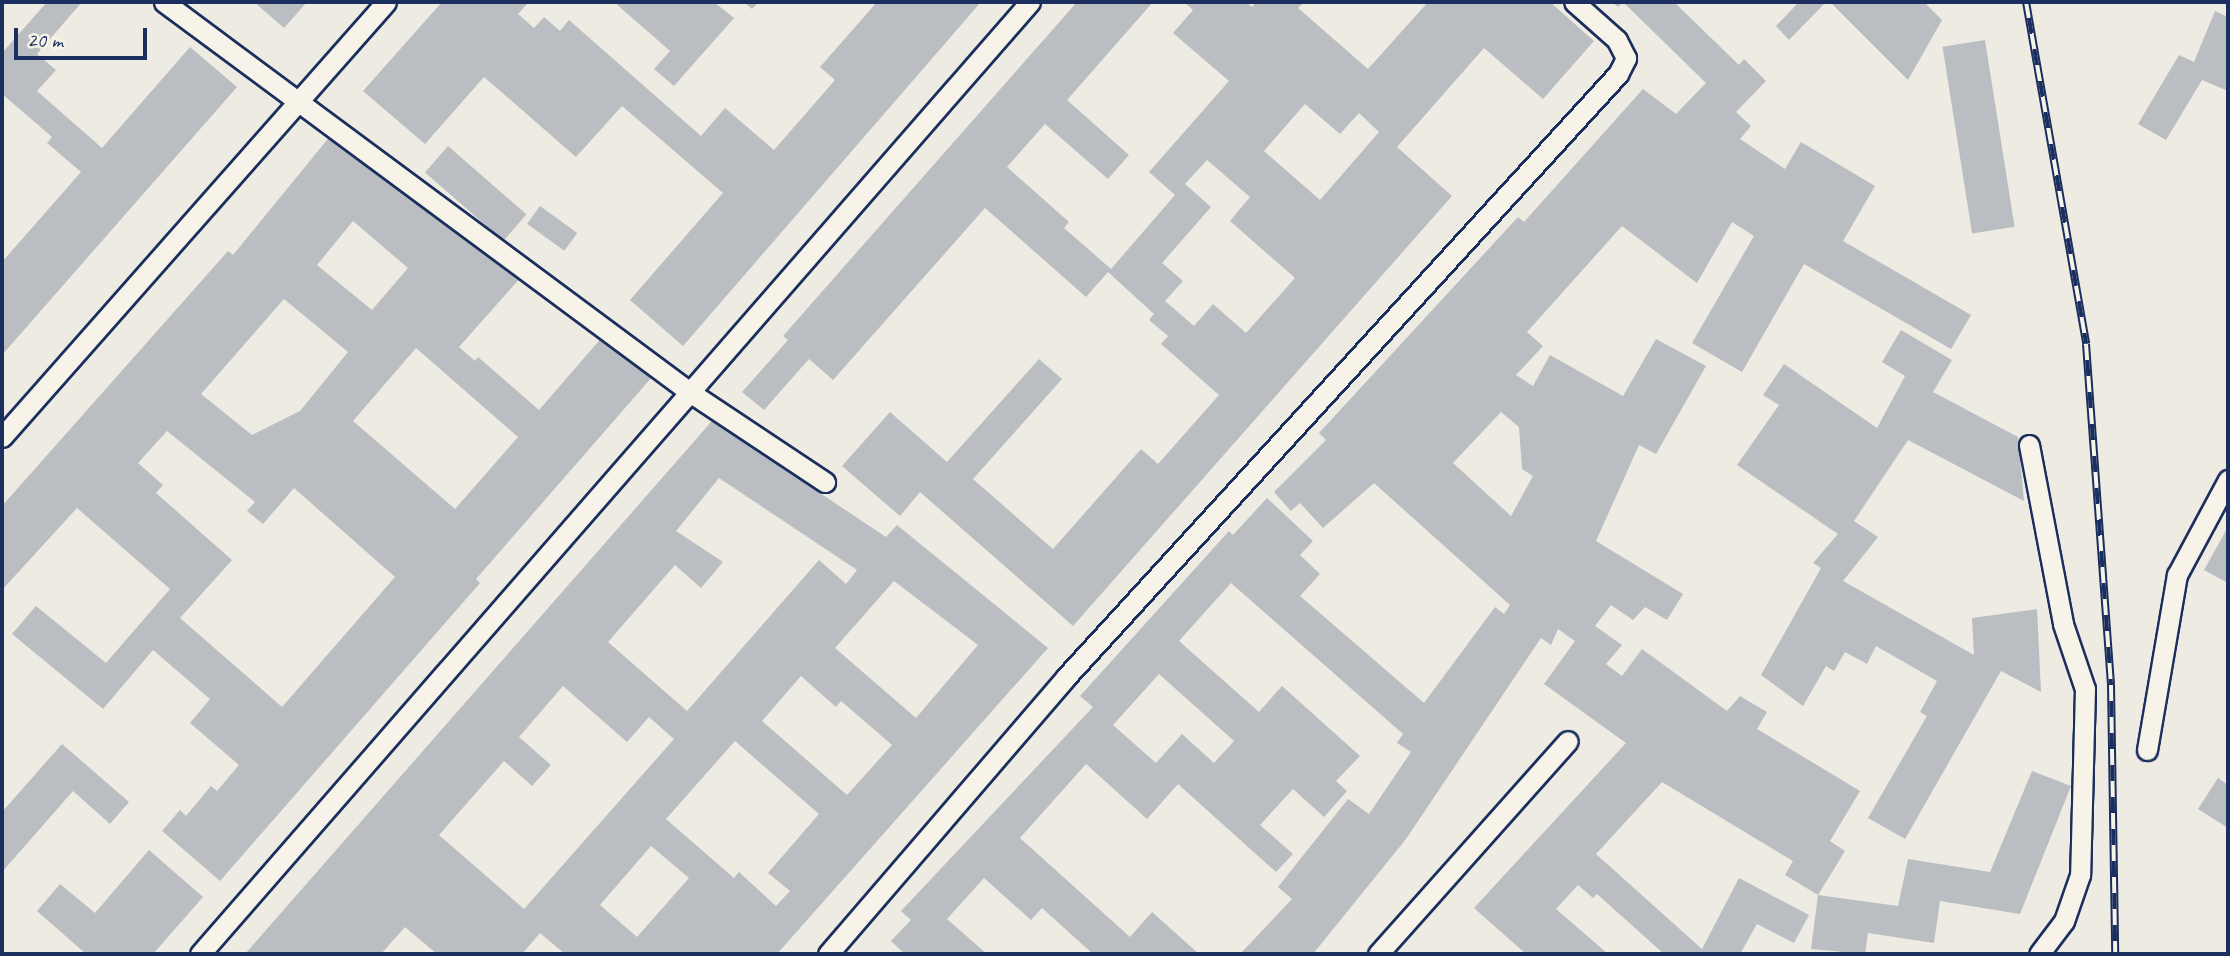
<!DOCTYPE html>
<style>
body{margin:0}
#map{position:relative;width:2230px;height:956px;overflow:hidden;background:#eeebe2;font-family:Caveat,sans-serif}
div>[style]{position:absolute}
.building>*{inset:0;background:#babdc2;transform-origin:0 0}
.roads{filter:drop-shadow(2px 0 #1b2f5e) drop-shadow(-2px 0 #1b2f5e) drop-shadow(0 2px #1b2f5e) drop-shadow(0 -2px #1b2f5e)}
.service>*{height:19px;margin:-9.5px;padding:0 9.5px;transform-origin:9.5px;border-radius:9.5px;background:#f7f3e8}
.rail>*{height:8px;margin-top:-4px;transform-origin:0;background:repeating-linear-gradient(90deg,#f7f3e8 0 16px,#1b2f5e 0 32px);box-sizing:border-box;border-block:2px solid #1b2f5e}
span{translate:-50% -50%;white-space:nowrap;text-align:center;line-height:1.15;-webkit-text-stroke:5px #f7f3e8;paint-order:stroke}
.frame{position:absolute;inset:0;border:4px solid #1b2f5e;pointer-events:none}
.scale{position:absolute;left:14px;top:28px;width:133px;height:32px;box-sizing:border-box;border:4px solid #1b2f5e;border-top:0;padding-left:9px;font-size:21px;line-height:24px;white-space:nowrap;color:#1b2f5e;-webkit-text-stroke:5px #f7f3e8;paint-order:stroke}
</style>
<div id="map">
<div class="building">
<div style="clip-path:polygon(47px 2px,82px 2px,37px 54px,56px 70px,37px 91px,102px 148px,190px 47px,237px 87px,2px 355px,2px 262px,81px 172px,47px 143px,52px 137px,2px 94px,2px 53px)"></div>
<div style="clip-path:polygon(254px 2px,307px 2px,284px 28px)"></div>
<div style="clip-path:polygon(442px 2px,529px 2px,518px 14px,534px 28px,544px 17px,560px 31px,569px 20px,701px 136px,725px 108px,774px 150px,835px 80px,820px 67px,877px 2px,981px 2px,683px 346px,630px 300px,723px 193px,622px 106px,576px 157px,484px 77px,425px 144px,363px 91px)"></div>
<div style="clip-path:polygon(614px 2px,714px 2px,734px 18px,674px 86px,654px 69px,670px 51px)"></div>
<div style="clip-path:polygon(744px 2px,759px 2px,752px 9px)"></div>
<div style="clip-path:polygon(evenodd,1077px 2px,1153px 2px,1067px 100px,1129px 155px,1108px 179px,1045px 124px,1007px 167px,1069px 222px,1064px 228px,1111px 269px,1175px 195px,1149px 172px,1229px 81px,1173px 33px,1193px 10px,1184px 2px,1246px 2px,1252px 7px,1256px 2px,1304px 2px,1298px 8px,1368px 69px,1428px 2px,1550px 2px,1594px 41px,1543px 99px,1484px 48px,1397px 147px,1452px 196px,1073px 626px,920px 492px,900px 516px,842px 466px,890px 412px,947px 462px,1039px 359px,1062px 379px,973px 479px,1053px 549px,1141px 449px,1158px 464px,1219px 395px,1161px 344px,1168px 336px,1149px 320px,1154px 314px,1108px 272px,1086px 297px,985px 208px,833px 380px,809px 359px,764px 410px,742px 392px,788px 340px,783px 336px,1077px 2px,1305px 104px,1340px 134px,1359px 113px,1379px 132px,1320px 200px,1264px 151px,1305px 104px,1077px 2px,1207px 160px,1250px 197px,1230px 221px,1295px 278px,1246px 333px,1213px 304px,1194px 326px,1165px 301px,1183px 281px,1162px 263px,1211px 207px,1185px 184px,1207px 160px)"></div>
<div style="clip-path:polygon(evenodd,1612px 2px,1674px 2px,1739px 65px,1744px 59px,1766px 81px,1736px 112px,1751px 126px,1740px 139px,1785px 169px,1801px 142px,1875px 186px,1843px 241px,1971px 315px,1951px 349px,1804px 264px,1742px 372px,1692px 343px,1754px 236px,1732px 222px,1697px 283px,1622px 226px,1527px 332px,1543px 346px,1516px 375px,1533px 386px,1550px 355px,1623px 396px,1656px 339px,1706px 366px,1656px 454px,1639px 445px,1596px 541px,1683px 594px,1667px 620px,1645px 607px,1633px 620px,1611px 605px,1595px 626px,1622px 645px,1606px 664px,1622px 676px,1642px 649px,1727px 711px,1740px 696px,1767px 712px,1757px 729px,1860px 791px,1830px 841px,1845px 851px,1818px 895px,1785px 875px,1793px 861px,1662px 782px,1596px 854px,1702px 949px,1739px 878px,1809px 915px,1794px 943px,1757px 924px,1740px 954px,1664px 954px,1597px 894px,1593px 898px,1578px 885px,1556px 909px,1608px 954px,1526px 954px,1474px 908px,1626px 743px,1544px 684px,1575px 641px,1558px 629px,1551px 645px,1541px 638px,1406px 839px,1313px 954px,1240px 954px,1292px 899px,1278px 887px,1348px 799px,1369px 814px,1411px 752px,1397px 743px,1403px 734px,1231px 583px,1179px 641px,1259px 712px,1282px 686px,1360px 756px,1336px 781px,1347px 791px,1324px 817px,1293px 789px,1260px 825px,1293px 854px,1276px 872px,1178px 784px,1147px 819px,1086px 764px,1020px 838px,1130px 937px,1152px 912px,1199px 954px,1093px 954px,1042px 908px,1031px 920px,984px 878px,947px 919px,987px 954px,905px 954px,891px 941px,911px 920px,901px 911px,1093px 707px,1080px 696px,1229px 531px,1233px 535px,1267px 498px,1313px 541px,1300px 555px,1320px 574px,1300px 596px,1424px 703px,1495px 607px,1504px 614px,1510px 605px,1374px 483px,1323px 528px,1300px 503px,1291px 511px,1274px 492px,1326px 440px,1319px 433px,1518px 217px,1524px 222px,1643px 89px,1676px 114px,1706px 83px,1623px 2px,1618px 7px,1612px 2px,1501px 412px,1519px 427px,1522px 469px,1533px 476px,1511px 516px,1453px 463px,1501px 412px,1612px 2px,1159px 674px,1234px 741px,1214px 763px,1182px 734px,1156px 763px,1113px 725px,1159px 674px)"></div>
<div style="clip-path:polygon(1799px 2px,1826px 2px,1789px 40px,1776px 26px)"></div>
<div style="clip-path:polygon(1830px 2px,1924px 2px,1942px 20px,1908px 80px)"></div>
<div style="clip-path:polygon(2215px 11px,2228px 17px,2228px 91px,2202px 80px,2166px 140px,2138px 124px,2179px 55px,2194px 62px)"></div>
<div style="left:1985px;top:40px;width:189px;height:43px;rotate:81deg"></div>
<div style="clip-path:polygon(evenodd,336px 129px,521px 277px,459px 347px,475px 361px,478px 357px,539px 410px,604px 335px,652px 377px,476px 579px,480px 583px,220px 881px,162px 831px,180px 810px,186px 816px,211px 786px,217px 791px,239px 765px,190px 723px,210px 699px,153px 650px,103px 709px,12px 634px,36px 606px,106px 663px,170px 589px,77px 508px,2px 590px,2px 506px,228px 251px,233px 255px,336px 129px,353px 221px,408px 268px,372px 310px,317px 265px,353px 221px,336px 129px,284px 299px,348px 352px,300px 411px,252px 435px,201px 394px,284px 299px,336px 129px,416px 348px,518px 437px,455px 509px,353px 421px,416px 348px,336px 129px,167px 431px,255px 502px,247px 511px,263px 524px,294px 488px,395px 577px,282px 707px,180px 618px,232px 560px,156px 493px,163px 485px,138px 463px,167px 431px)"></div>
<div style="left:448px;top:146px;width:104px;height:35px;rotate:41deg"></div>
<div style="left:540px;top:206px;width:46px;height:22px;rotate:36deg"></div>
<div style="clip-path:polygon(1901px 330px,1952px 360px,1933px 392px,2018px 437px,2024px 501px,1908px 440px,1854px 521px,1878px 537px,1843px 581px,1974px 655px,1972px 618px,2037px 609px,2041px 692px,2001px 671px,1905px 839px,1868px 818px,1927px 716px,1920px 712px,1937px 681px,1876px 646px,1867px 664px,1845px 652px,1834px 671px,1826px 666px,1803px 706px,1761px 675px,1821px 568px,1813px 563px,1838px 534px,1737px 465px,1779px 405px,1763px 395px,1784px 364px,1877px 428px,1905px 376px,1882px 362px)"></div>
<div style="clip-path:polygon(evenodd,712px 421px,886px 537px,897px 525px,1048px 648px,777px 954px,565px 954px,540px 933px,522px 954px,437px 954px,405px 927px,381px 954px,245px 954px,712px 421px,719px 478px,857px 570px,846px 584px,819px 560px,687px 711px,608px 642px,675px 565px,701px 588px,723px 562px,676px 531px,719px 478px,712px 421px,894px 581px,978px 645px,916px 718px,835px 648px,894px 581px,712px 421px,801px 676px,836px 707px,841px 701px,892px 745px,847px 795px,762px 721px,801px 676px,712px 421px,563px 686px,627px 742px,649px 717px,674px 739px,524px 909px,439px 835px,504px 761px,532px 786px,551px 765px,519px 737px,563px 686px,712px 421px,735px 741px,819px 814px,768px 873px,790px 891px,776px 906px,739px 872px,734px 878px,666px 819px,735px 741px,712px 421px,651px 846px,689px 878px,637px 937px,600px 905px,651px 846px)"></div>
<div style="clip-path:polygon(2228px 527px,2228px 583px,2204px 570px)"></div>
<div style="clip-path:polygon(62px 744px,129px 802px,110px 824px,73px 791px,2px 872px,2px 812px)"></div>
<div style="clip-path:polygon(2032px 771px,2071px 786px,2020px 914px,1940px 901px,1934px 943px,1868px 933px,1865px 954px,1811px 949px,1818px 895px,1898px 906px,1908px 859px,1990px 872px)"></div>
<div style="clip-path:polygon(2218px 778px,2228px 785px,2228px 828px,2198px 809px)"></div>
<div style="clip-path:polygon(149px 850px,203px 897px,153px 954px,86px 954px,37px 911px,60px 884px,95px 913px)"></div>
</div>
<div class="roads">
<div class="service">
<div style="left:164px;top:2px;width:656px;rotate:36.57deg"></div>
<div style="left:691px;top:393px;width:161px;rotate:33.6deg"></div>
<div style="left:2px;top:437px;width:580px;rotate:-48.56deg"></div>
<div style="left:2029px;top:445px;width:182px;rotate:79.2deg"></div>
<div style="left:2063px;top:624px;width:69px;rotate:71.3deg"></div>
<div style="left:2085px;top:689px;width:186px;rotate:91.5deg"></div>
<div style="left:2080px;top:875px;width:49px;rotate:109.2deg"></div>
<div style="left:2064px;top:921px;width:41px;rotate:127.1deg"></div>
<div style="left:2147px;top:750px;width:178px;rotate:-80.3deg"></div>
<div style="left:2177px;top:575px;width:108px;rotate:-61.8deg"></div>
<div style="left:200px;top:954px;width:1263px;rotate:-48.92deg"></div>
<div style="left:828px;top:954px;width:365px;rotate:-49.3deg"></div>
<div style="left:1066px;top:677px;width:818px;rotate:-47.53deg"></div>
<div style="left:1618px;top:74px;width:18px;rotate:-63deg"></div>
<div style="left:1626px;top:58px;width:20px;rotate:-117deg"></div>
<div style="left:1617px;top:40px;width:57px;rotate:-138.5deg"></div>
<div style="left:1378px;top:954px;width:285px;rotate:-48.3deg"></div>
</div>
</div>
<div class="rail">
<div style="left:2026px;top:2px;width:347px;rotate:80deg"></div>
<div style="left:2086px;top:344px;width:342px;rotate:85.8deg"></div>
<div style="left:2111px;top:685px;width:269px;rotate:89.1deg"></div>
</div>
<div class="frame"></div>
<div class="scale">20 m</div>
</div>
